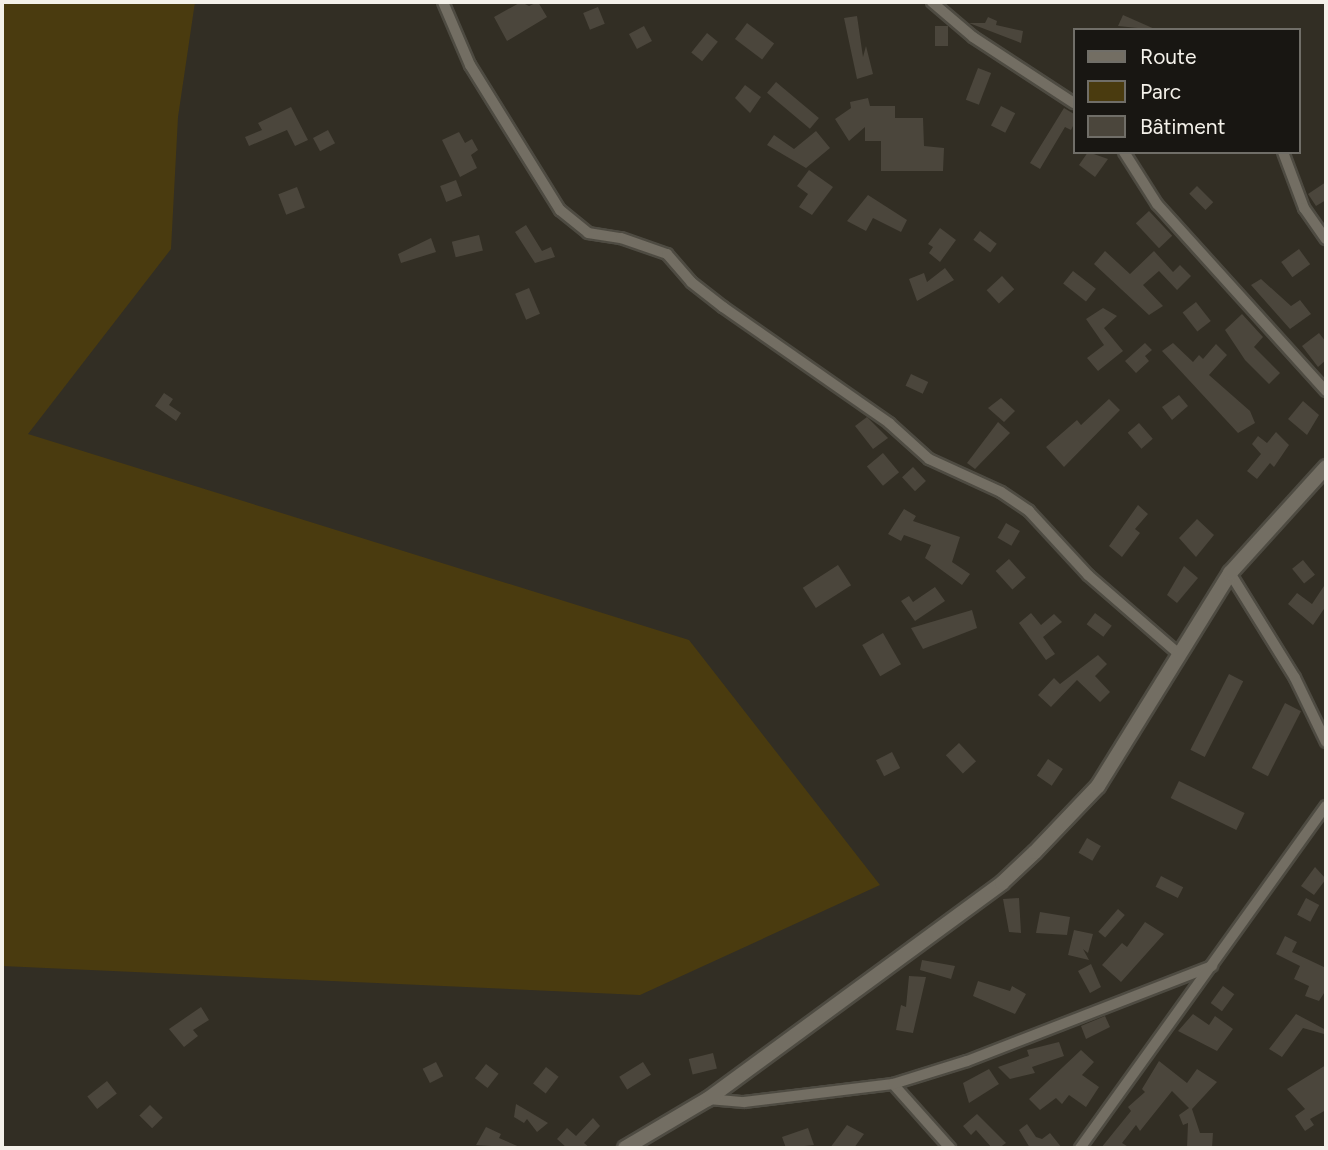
<!DOCTYPE html>
<meta charset="utf-8">
<style>
body{margin:0}
#map{position:relative;width:1328px;height:1150px;overflow:hidden;background:#322e24;font-family:Figtree,sans-serif}
div>[style]{position:absolute}
.green>*{inset:0;background:#4a3b0f}
.building>*{inset:0;background:#4b463c;transform-origin:0 0}
.roads{filter:drop-shadow(2px 0 #4e4b42) drop-shadow(-2px 0 #4e4b42) drop-shadow(0 2px #4e4b42) drop-shadow(0 -2px #4e4b42)}
.street>*{height:10px;margin:-5px;padding:0 5px;transform-origin:5px;border-radius:5px;background:#736e63}
.secondary>*{height:14px;margin:-7px;padding:0 7px;transform-origin:7px;border-radius:7px;background:#736e63}
span{translate:-50% -50%;white-space:nowrap;text-align:center;line-height:1.15;-webkit-text-stroke:6px #181612;paint-order:stroke}
.frame{position:absolute;inset:0;border:4px solid #f4f1ea;pointer-events:none}
.legend{position:absolute;left:1073px;top:28px;width:228px;height:126px;box-sizing:border-box;background:#181612;border:2px solid #706e68;margin:0;padding:9px 12px;list-style:none;font-size:21px;color:#f4f1ea}
.legend li{display:flex;align-items:center;gap:14px;height:35px}
.legend b{width:35px;border:2px solid #706e68}
</style>
<div id="map">
<div class="green">
<div style="clip-path:polygon(2px 2px,195px 2px,178px 117px,171px 249px,28px 434px,689px 640px,880px 885px,640px 995px,2px 966px)"></div>
</div>
<div class="building">
<div style="clip-path:polygon(521px 2px,529px 6px,538px 2px,547px 17px,507px 41px,494px 17px)"></div>
<div style="left:598px;top:7px;width:18px;height:16px;rotate:68deg"></div>
<div style="clip-path:polygon(1123px 15px,1157px 30px,1118px 26px)"></div>
<div style="clip-path:polygon(857px 16px,863px 57px,866px 46px,873px 74px,857px 79px,844px 18px)"></div>
<div style="clip-path:polygon(988px 17px,997px 21px,996px 25px,1023px 31px,1021px 43px,969px 23px,985px 23px)"></div>
<div style="left:747px;top:23px;width:34px;height:20px;rotate:37deg"></div>
<div style="left:644px;top:26px;width:17px;height:17px;rotate:62deg"></div>
<div style="left:935px;top:26px;width:13px;height:20px"></div>
<div style="left:707px;top:33px;width:14px;height:25px;rotate:39deg"></div>
<div style="left:978px;top:68px;width:14px;height:34px;rotate:21deg"></div>
<div style="left:776px;top:82px;width:56px;height:14px;rotate:40deg"></div>
<div style="clip-path:polygon(745px 85px,761px 97px,750px 113px,735px 98px)"></div>
<div style="clip-path:polygon(868px 98px,870px 106px,895px 106px,895px 118px,923px 118px,924px 146px,944px 148px,943px 171px,881px 171px,881px 141px,865px 141px,865px 127px,849px 141px,835px 119px,851px 108px,850px 102px)"></div>
<div style="left:1001px;top:106px;width:16px;height:22px;rotate:27deg"></div>
<div style="clip-path:polygon(291px 107px,308px 140px,295px 146px,287px 130px,249px 146px,245px 137px,262px 130px,258px 123px)"></div>
<div style="clip-path:polygon(1064px 108px,1074px 114px,1074px 124px,1071px 130px,1065px 127px,1040px 169px,1030px 163px)"></div>
<div style="left:328px;top:130px;width:15px;height:17px;rotate:62deg"></div>
<div style="clip-path:polygon(816px 131px,830px 148px,806px 168px,767px 145px,774px 135px,794px 149px)"></div>
<div style="clip-path:polygon(459px 132px,465px 143px,472px 139px,478px 150px,471px 155px,477px 168px,460px 177px,442px 140px)"></div>
<div style="clip-path:polygon(1088px 152px,1108px 159px,1095px 177px,1079px 165px)"></div>
<div style="clip-path:polygon(809px 170px,833px 187px,812px 215px,799px 207px,808px 194px,797px 186px)"></div>
<div style="left:456px;top:180px;width:17px;height:17px;rotate:69deg"></div>
<div style="clip-path:polygon(1326px 182px,1326px 200px,1316px 206px,1308px 194px)"></div>
<div style="left:1197px;top:186px;width:23px;height:11px;rotate:45deg"></div>
<div style="left:297px;top:187px;width:22px;height:20px;rotate:69deg"></div>
<div style="clip-path:polygon(868px 195px,907px 220px,901px 232px,873px 218px,866px 231px,847px 221px)"></div>
<div style="left:1149px;top:211px;width:34px;height:18px;rotate:47deg"></div>
<div style="clip-path:polygon(526px 225px,542px 251px,551px 247px,555px 257px,535px 263px,515px 232px)"></div>
<div style="clip-path:polygon(940px 228px,956px 240px,940px 262px,929px 253px,933px 247px,928px 244px)"></div>
<div style="left:980px;top:231px;width:21px;height:11px;rotate:37deg"></div>
<div style="left:479px;top:235px;width:16px;height:28px;rotate:76deg"></div>
<div style="clip-path:polygon(431px 238px,436px 252px,401px 263px,398px 254px)"></div>
<div style="left:1299px;top:249px;width:19px;height:22px;rotate:54deg"></div>
<div style="clip-path:polygon(1105px 251px,1130px 274px,1154px 251px,1173px 272px,1180px 265px,1191px 276px,1177px 290px,1159px 271px,1143px 285px,1163px 306px,1149px 315px,1094px 264px)"></div>
<div style="clip-path:polygon(945px 268px,954px 280px,917px 301px,909px 279px,924px 273px,927px 282px)"></div>
<div style="left:1073px;top:271px;width:29px;height:16px;rotate:38deg"></div>
<div style="left:1002px;top:276px;width:18px;height:21px;rotate:47deg"></div>
<div style="clip-path:polygon(1261px 279px,1291px 306px,1300px 300px,1311px 314px,1290px 329px,1251px 285px)"></div>
<div style="left:529px;top:288px;width:28px;height:15px;rotate:67deg"></div>
<div style="left:1196px;top:302px;width:24px;height:17px;rotate:52deg"></div>
<div style="clip-path:polygon(1103px 308px,1117px 316px,1104px 328px,1123px 351px,1098px 371px,1087px 358px,1104px 345px,1086px 319px)"></div>
<div style="clip-path:polygon(1242px 314px,1263px 337px,1254px 347px,1280px 373px,1269px 384px,1245px 360px,1225px 330px)"></div>
<div style="clip-path:polygon(1319px 333px,1326px 342px,1326px 360px,1318px 367px,1302px 346px)"></div>
<div style="clip-path:polygon(1145px 343px,1152px 350px,1145px 356px,1149px 361px,1136px 373px,1125px 361px)"></div>
<div style="clip-path:polygon(1173px 343px,1193px 362px,1199px 355px,1203px 359px,1216px 344px,1227px 355px,1209px 375px,1250px 411px,1255px 423px,1238px 433px,1162px 351px)"></div>
<div style="left:911px;top:374px;width:19px;height:13px;rotate:25deg"></div>
<div style="clip-path:polygon(164px 393px,173px 399px,169px 405px,181px 413px,176px 421px,155px 406px)"></div>
<div style="clip-path:polygon(1179px 395px,1188px 406px,1172px 420px,1162px 407px)"></div>
<div style="clip-path:polygon(1001px 398px,1015px 411px,1004px 422px,988px 408px)"></div>
<div style="clip-path:polygon(1109px 399px,1120px 410px,1064px 467px,1046px 447px,1077px 420px,1081px 425px)"></div>
<div style="clip-path:polygon(1303px 401px,1319px 415px,1307px 435px,1288px 419px)"></div>
<div style="clip-path:polygon(867px 417px,888px 438px,873px 449px,855px 426px)"></div>
<div style="clip-path:polygon(998px 422px,1010px 433px,975px 469px,967px 463px)"></div>
<div style="left:1139px;top:423px;width:21px;height:15px;rotate:49deg"></div>
<div style="clip-path:polygon(1276px 432px,1289px 445px,1274px 467px,1270px 463px,1257px 479px,1247px 471px,1261px 454px,1252px 444px,1258px 436px,1267px 443px)"></div>
<div style="left:883px;top:453px;width:25px;height:21px;rotate:50deg"></div>
<div style="left:913px;top:467px;width:19px;height:15px;rotate:47deg"></div>
<div style="clip-path:polygon(1138px 505px,1148px 514px,1135px 529px,1140px 533px,1122px 557px,1109px 546px)"></div>
<div style="clip-path:polygon(904px 509px,916px 516px,913px 521px,960px 537px,952px 562px,970px 574px,962px 585px,925px 558px,931px 545px,904px 535px,901px 541px,888px 534px)"></div>
<div style="clip-path:polygon(1197px 519px,1214px 535px,1196px 557px,1179px 538px)"></div>
<div style="left:1006px;top:523px;width:16px;height:17px;rotate:30deg"></div>
<div style="left:1009px;top:559px;width:25px;height:18px;rotate:48deg"></div>
<div style="left:1303px;top:560px;width:19px;height:14px;rotate:51deg"></div>
<div style="left:838px;top:565px;width:24px;height:42px;rotate:57deg"></div>
<div style="clip-path:polygon(1184px 566px,1198px 578px,1177px 603px,1167px 595px)"></div>
<div style="clip-path:polygon(1326px 583px,1326px 606px,1313px 625px,1288px 604px,1297px 593px,1312px 604px)"></div>
<div style="clip-path:polygon(935px 587px,945px 601px,915px 621px,901px 601px,909px 596px,913px 602px)"></div>
<div style="clip-path:polygon(972px 610px,977px 628px,923px 649px,911px 628px)"></div>
<div style="clip-path:polygon(1031px 613px,1041px 625px,1054px 614px,1062px 622px,1043px 637px,1055px 654px,1046px 660px,1019px 623px)"></div>
<div style="left:1095px;top:613px;width:21px;height:14px;rotate:37deg"></div>
<div style="left:883px;top:633px;width:36px;height:24px;rotate:60deg"></div>
<div style="clip-path:polygon(1098px 655px,1107px 664px,1095px 676px,1110px 692px,1100px 702px,1077px 680px,1051px 707px,1038px 695px,1054px 678px,1060px 684px)"></div>
<div style="left:1229px;top:674px;width:16px;height:85px;rotate:27deg"></div>
<div style="left:1285px;top:703px;width:18px;height:73px;rotate:27deg"></div>
<div style="left:959px;top:743px;width:25px;height:18px;rotate:47deg"></div>
<div style="left:892px;top:752px;width:18px;height:18px;rotate:63deg"></div>
<div style="left:1048px;top:759px;width:18px;height:20px;rotate:34deg"></div>
<div style="left:1179px;top:781px;width:73px;height:19px;rotate:26deg"></div>
<div style="left:1087px;top:838px;width:16px;height:17px;rotate:30deg"></div>
<div style="clip-path:polygon(1315px 867px,1326px 879px,1314px 895px,1301px 886px)"></div>
<div style="left:1161px;top:876px;width:25px;height:12px;rotate:27deg"></div>
<div style="clip-path:polygon(1019px 898px,1021px 933px,1009px 932px,1003px 899px)"></div>
<div style="left:1306px;top:898px;width:15px;height:19px;rotate:28deg"></div>
<div style="left:1118px;top:909px;width:9px;height:30px;rotate:41deg"></div>
<div style="clip-path:polygon(1040px 912px,1070px 917px,1067px 935px,1036px 933px)"></div>
<div style="clip-path:polygon(1145px 922px,1164px 934px,1121px 982px,1102px 965px,1122px 943px,1127px 947px)"></div>
<div style="clip-path:polygon(1074px 930px,1093px 934px,1088px 953px,1083px 949px,1089px 960px,1068px 955px)"></div>
<div style="clip-path:polygon(1285px 936px,1297px 942px,1292px 952px,1326px 968px,1326px 990px,1319px 1001px,1305px 996px,1309px 986px,1294px 979px,1300px 966px,1276px 954px)"></div>
<div style="clip-path:polygon(922px 960px,955px 966px,951px 979px,920px 970px)"></div>
<div style="clip-path:polygon(1091px 964px,1101px 987px,1090px 993px,1078px 971px)"></div>
<div style="clip-path:polygon(909px 976px,926px 977px,913px 1033px,896px 1030px,901px 1005px,906px 1007px)"></div>
<div style="clip-path:polygon(978px 981px,1010px 991px,1012px 986px,1026px 994px,1015px 1014px,973px 996px)"></div>
<div style="left:1223px;top:986px;width:14px;height:21px;rotate:36deg"></div>
<div style="clip-path:polygon(201px 1007px,209px 1020px,193px 1030px,198px 1036px,184px 1047px,169px 1029px)"></div>
<div style="clip-path:polygon(1193px 1014px,1209px 1025px,1215px 1016px,1233px 1029px,1217px 1051px,1178px 1031px)"></div>
<div style="clip-path:polygon(1296px 1014px,1326px 1030px,1324px 1034px,1303px 1028px,1282px 1057px,1269px 1049px)"></div>
<div style="clip-path:polygon(1105px 1016px,1110px 1027px,1086px 1039px,1081px 1026px)"></div>
<div style="clip-path:polygon(1059px 1042px,1064px 1056px,1032px 1067px,1035px 1073px,1010px 1079px,998px 1067px,1029px 1056px,1027px 1050px)"></div>
<div style="clip-path:polygon(1081px 1050px,1094px 1062px,1082px 1075px,1099px 1087px,1086px 1107px,1069px 1095px,1062px 1104px,1056px 1098px,1040px 1110px,1029px 1099px)"></div>
<div style="left:713px;top:1053px;width:16px;height:25px;rotate:76deg"></div>
<div style="clip-path:polygon(1159px 1061px,1187px 1083px,1197px 1069px,1217px 1082px,1192px 1109px,1200px 1133px,1213px 1133px,1212px 1148px,1187px 1148px,1188px 1123px,1183px 1125px,1179px 1115px,1189px 1108px,1172px 1091px,1140px 1131px,1136px 1125px,1122px 1143px,1130px 1148px,1101px 1148px,1131px 1111px,1128px 1107px,1145px 1092px,1142px 1089px)"></div>
<div style="left:436px;top:1062px;width:16px;height:15px;rotate:63deg"></div>
<div style="left:643px;top:1062px;width:15px;height:28px;rotate:58deg"></div>
<div style="left:486px;top:1064px;width:16px;height:18px;rotate:38deg"></div>
<div style="clip-path:polygon(1326px 1065px,1326px 1110px,1310px 1119px,1314px 1125px,1305px 1131px,1295px 1116px,1305px 1109px,1287px 1089px)"></div>
<div style="left:546px;top:1067px;width:16px;height:21px;rotate:38deg"></div>
<div style="clip-path:polygon(989px 1069px,999px 1084px,969px 1103px,963px 1083px)"></div>
<div style="left:107px;top:1081px;width:16px;height:25px;rotate:52deg"></div>
<div style="clip-path:polygon(516px 1104px,528px 1111px,548px 1123px,537px 1132px,527px 1119px,524px 1123px,514px 1117px)"></div>
<div style="left:150px;top:1105px;width:18px;height:15px;rotate:45deg"></div>
<div style="clip-path:polygon(977px 1114px,1006px 1143px,999px 1148px,992px 1148px,976px 1130px,971px 1135px,963px 1126px)"></div>
<div style="clip-path:polygon(593px 1118px,600px 1126px,584px 1143px,590px 1148px,567px 1148px,557px 1139px,567px 1128px,576px 1136px)"></div>
<div style="clip-path:polygon(1027px 1124px,1036px 1137px,1042px 1139px,1050px 1133px,1062px 1148px,1030px 1148px,1019px 1130px)"></div>
<div style="clip-path:polygon(847px 1125px,864px 1134px,854px 1148px,830px 1148px)"></div>
<div style="clip-path:polygon(486px 1127px,501px 1134px,499px 1138px,522px 1148px,476px 1145px)"></div>
<div style="clip-path:polygon(808px 1128px,814px 1145px,786px 1148px,782px 1137px)"></div>
</div>
<div class="roads">
<div class="street">
<div style="left:443px;top:2px;width:69px;rotate:66.8deg"></div>
<div style="left:470px;top:65px;width:171px;rotate:58.2deg"></div>
<div style="left:560px;top:210px;width:36px;rotate:39deg"></div>
<div style="left:588px;top:233px;width:33px;rotate:9deg"></div>
<div style="left:621px;top:238px;width:49px;rotate:19.2deg"></div>
<div style="left:667px;top:254px;width:37px;rotate:49deg"></div>
<div style="left:691px;top:282px;width:41px;rotate:38deg"></div>
<div style="left:723px;top:307px;width:203px;rotate:34.9deg"></div>
<div style="left:889px;top:423px;width:54px;rotate:42deg"></div>
<div style="left:929px;top:459px;width:79px;rotate:24.6deg"></div>
<div style="left:1001px;top:492px;width:34px;rotate:34deg"></div>
<div style="left:1029px;top:511px;width:87px;rotate:47.3deg"></div>
<div style="left:1088px;top:575px;width:122px;rotate:41deg"></div>
<div style="left:932px;top:2px;width:54px;rotate:40.5deg"></div>
<div style="left:973px;top:37px;width:121px;rotate:33.2deg"></div>
<div style="left:1124px;top:152px;width:62px;rotate:57.6deg"></div>
<div style="left:1157px;top:204px;width:252px;rotate:47.9deg"></div>
<div style="left:1283px;top:152px;width:60px;rotate:69.4deg"></div>
<div style="left:1304px;top:208px;width:38px;rotate:55deg"></div>
<div style="left:1230px;top:573px;width:123px;rotate:58.2deg"></div>
<div style="left:1295px;top:678px;width:71px;rotate:64.2deg"></div>
<div style="left:893px;top:1084px;width:86px;rotate:48.3deg"></div>
<div style="left:708px;top:1099px;width:36px;rotate:5deg"></div>
<div style="left:744px;top:1102px;width:150px;rotate:-6.9deg"></div>
<div style="left:893px;top:1084px;width:77px;rotate:-17.3deg"></div>
<div style="left:967px;top:1061px;width:263px;rotate:-21.2deg"></div>
<div style="left:1080px;top:1148px;width:421px;rotate:-54.3deg"></div>
</div>
<div class="secondary">
<div style="left:625px;top:1148px;width:96px;rotate:-30.6deg"></div>
<div style="left:708px;top:1099px;width:365px;rotate:-36.3deg"></div>
<div style="left:1002px;top:883px;width:45px;rotate:-43.2deg"></div>
<div style="left:1035px;top:852px;width:91px;rotate:-46.3deg"></div>
<div style="left:1098px;top:786px;width:251px;rotate:-58.2deg"></div>
<div style="left:1230px;top:573px;width:143px;rotate:-47.8deg"></div>
</div>
</div>
<div class="frame"></div>
<ul class="legend">
<li><b style="height:9px;background:#736e63"></b>Route</li>
<li><b style="height:19px;background:#4a3b0f"></b>Parc</li>
<li><b style="height:19px;background:#4b463c"></b>Bâtiment</li>
</ul>
</div>
